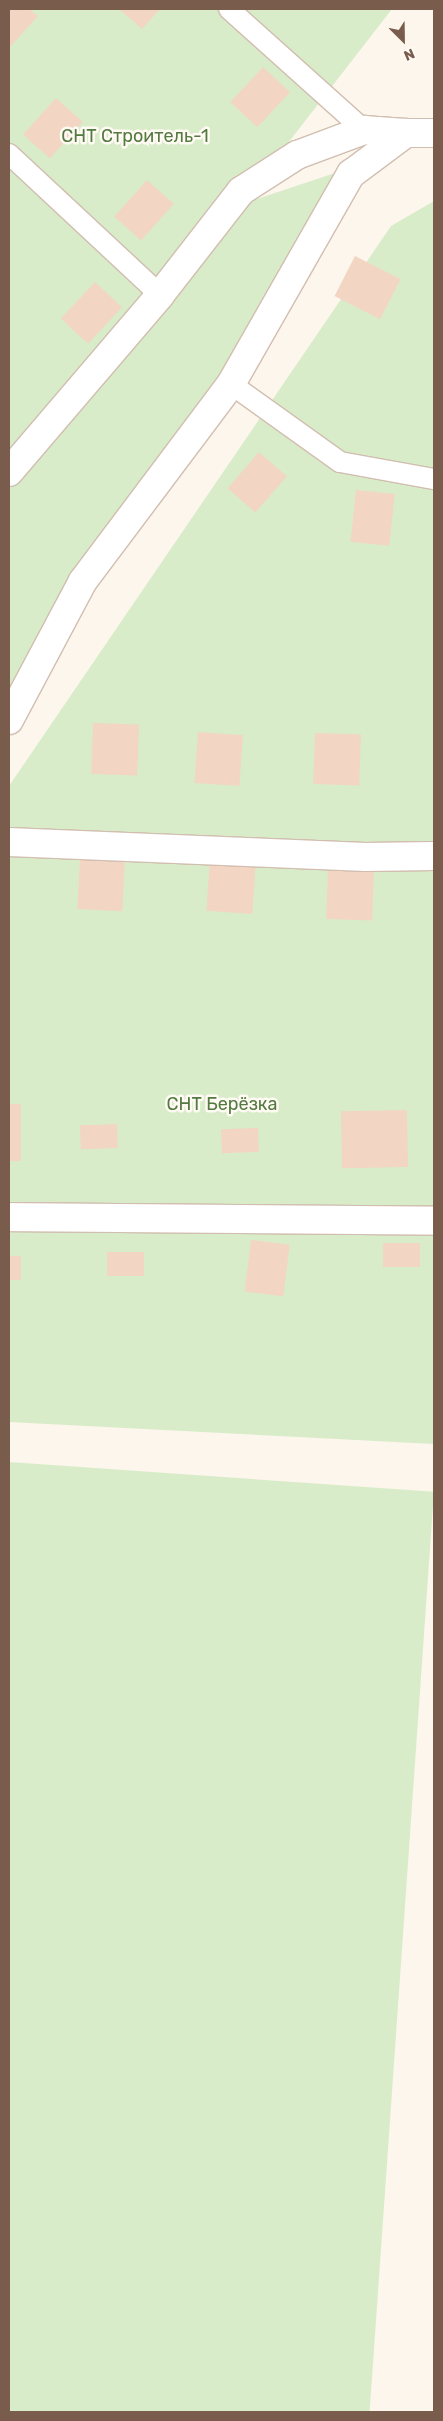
<!DOCTYPE html>
<meta charset="utf-8">
<style>
body{margin:0}
#map{position:relative;width:443px;height:2421px;overflow:hidden;background:#fdf6ec;font-family:Rubik,sans-serif}
div>[style]{position:absolute}
.green>*{inset:0;background:#d8ecc9;transform-origin:0 0}
.building>*{inset:0;background:#f3d5c3;transform-origin:0 0}
.roads{filter:drop-shadow(1px 0 #d1beb0) drop-shadow(-1px 0 #d1beb0) drop-shadow(0 1px #d1beb0) drop-shadow(0 -1px #d1beb0)}
.lane>*{height:20px;margin:-10px;padding:0 10px;transform-origin:10px;border-radius:10px;background:#fff}
.street>*{height:28px;margin:-14px;padding:0 14px;transform-origin:14px;border-radius:14px;background:#fff}
span{translate:-50% -50%;white-space:nowrap;text-align:center;line-height:1.15;-webkit-text-stroke:5px #fffaf3;paint-order:stroke}
.park-label{font-size:18px;color:#537a41}
.frame{position:absolute;inset:0;border:10px solid #7a5c4d;pointer-events:none}
.north{position:absolute;left:378px;top:15px;width:50px;height:50px;-webkit-text-stroke:4px #fffaf3;paint-order:stroke;rotate:157deg;font-size:14px;font-weight:700;line-height:20px;text-align:center;color:#7a5c4d}
.north::after{content:'';display:block;margin:auto;width:18px;height:22px;background:#7a5c4d;clip-path:polygon(50% 0,100% 100%,50% 72%,0 100%)}
</style>
<div id="map">
<div class="green">
<div style="clip-path:polygon(9px 9px,392px 9px,146px 326px,251px 201px,335px 173px,330px 196px,225px 377px,62px 590px,9px 694px)"></div>
<div style="clip-path:polygon(434px 201px,434px 1444px,9px 1422px,9px 786px,391px 226px)"></div>
<div style="left:9px;top:1462px;width:426px;height:950px;rotate:4deg"></div>
</div>
<div class="building">
<div style="clip-path:polygon(9px 9px,29px 9px,38px 16px,9px 48px)"></div>
<div style="clip-path:polygon(119px 9px,160px 9px,142px 29px)"></div>
<div style="left:263px;top:67px;width:37px;height:48px;rotate:43deg"></div>
<div style="left:56px;top:98px;width:36px;height:49px;rotate:42deg"></div>
<div style="left:147px;top:180px;width:36px;height:49px;rotate:42deg"></div>
<div style="left:355px;top:256px;width:51px;height:45px;rotate:27deg"></div>
<div style="left:95px;top:282px;width:37px;height:50px;rotate:43deg"></div>
<div style="left:259px;top:452px;width:37px;height:48px;rotate:41deg"></div>
<div style="left:356px;top:490px;width:39px;height:52px;rotate:6deg"></div>
<div style="left:93px;top:723px;width:46px;height:51px;rotate:2deg"></div>
<div style="left:198px;top:732px;width:45px;height:51px;rotate:4deg"></div>
<div style="left:315px;top:733px;width:46px;height:51px;rotate:2deg"></div>
<div style="left:80px;top:858px;width:45px;height:51px;rotate:3deg"></div>
<div style="left:210px;top:859px;width:46px;height:52px;rotate:4deg"></div>
<div style="left:328px;top:868px;width:46px;height:51px;rotate:2deg"></div>
<div style="left:9px;top:1104px;width:12px;height:57px"></div>
<div style="left:407px;top:1110px;width:57px;height:66px;rotate:89deg"></div>
<div style="left:117px;top:1124px;width:24px;height:37px;rotate:88deg"></div>
<div style="left:258px;top:1128px;width:24px;height:37px;rotate:88deg"></div>
<div style="left:251px;top:1240px;width:39px;height:52px;rotate:7deg"></div>
<div style="left:420px;top:1243px;width:24px;height:37px;rotate:90deg"></div>
<div style="left:144px;top:1252px;width:24px;height:37px;rotate:90deg"></div>
<div style="left:21px;top:1256px;width:24px;height:12px;rotate:90deg"></div>
</div>
<div class="roads">
<div class="lane">
<div style="left:229px;top:9px;width:181px;rotate:41.9deg"></div>
<div style="left:9px;top:154px;width:207px;rotate:43deg"></div>
<div style="left:231px;top:384px;width:134px;rotate:35.6deg"></div>
<div style="left:340px;top:462px;width:96px;rotate:10.3deg"></div>
</div>
<div class="street">
<div style="left:9px;top:472px;width:233px;rotate:-49.5deg"></div>
<div style="left:160px;top:295px;width:132px;rotate:-52.1deg"></div>
<div style="left:241px;top:191px;width:67px;rotate:-32.7deg"></div>
<div style="left:297px;top:155px;width:72px;rotate:-20.5deg"></div>
<div style="left:364px;top:130px;width:42px;rotate:4.1deg"></div>
<div style="left:9px;top:720px;width:157px;rotate:-62deg"></div>
<div style="left:83px;top:581px;width:246px;rotate:-53.1deg"></div>
<div style="left:231px;top:384px;width:242px;rotate:-60.3deg"></div>
<div style="left:351px;top:174px;width:69px;rotate:-36.7deg"></div>
<div style="left:406px;top:133px;width:28px"></div>
<div style="left:9px;top:842px;width:357px;rotate:2.4deg"></div>
<div style="left:366px;top:857px;width:68px;rotate:-0.8deg"></div>
<div style="left:9px;top:1217px;width:425px;rotate:0.5deg"></div>
</div>
</div>
<div class="park-label">
<span style="left:135px;top:136px">СНТ Строитель-1</span>
<span style="left:222px;top:1104px">СНТ Берёзка</span>
</div>
<div class="frame"></div>
<div class="north">N</div>
</div>
